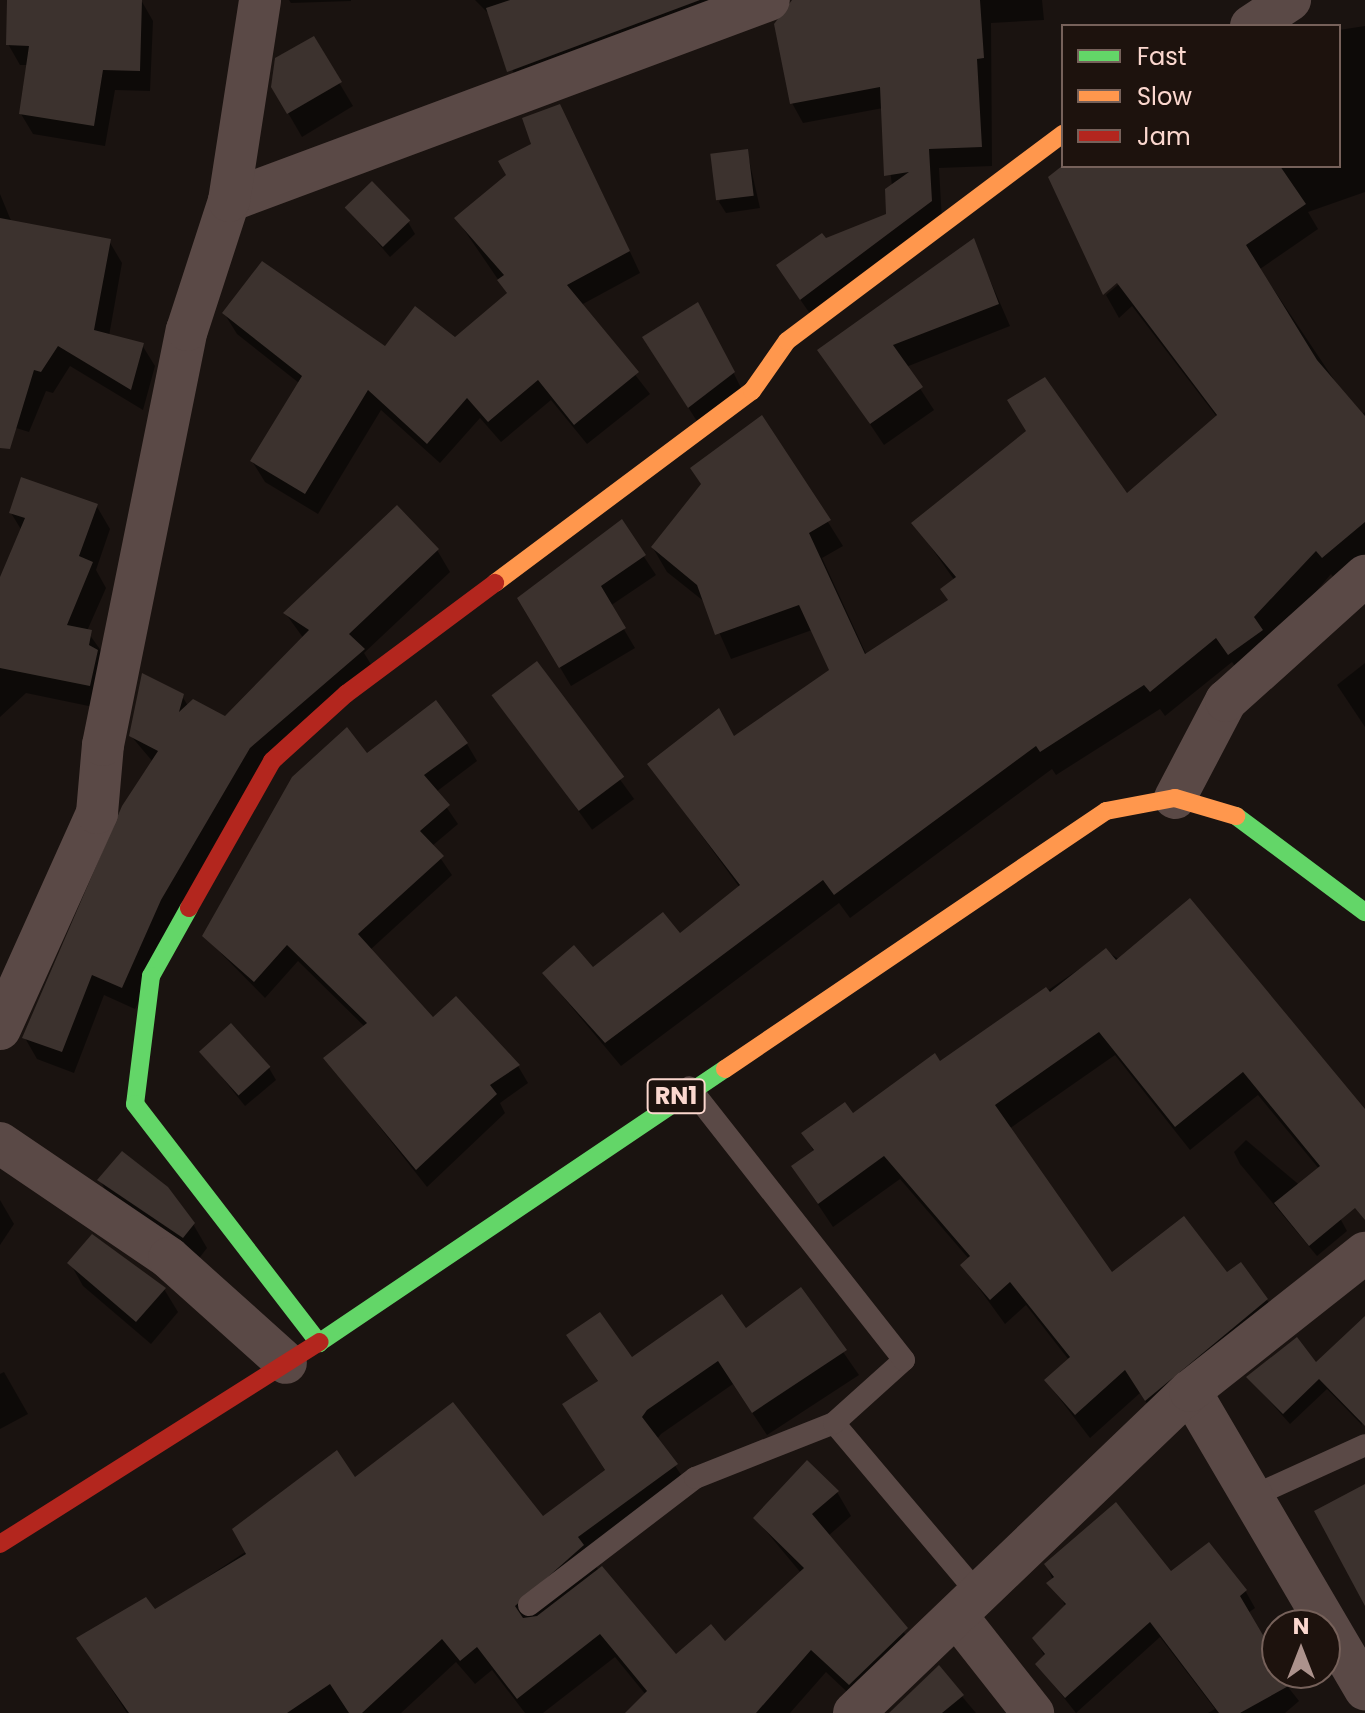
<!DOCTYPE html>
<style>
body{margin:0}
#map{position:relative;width:1365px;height:1713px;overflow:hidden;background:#1a1310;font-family:Poppins,sans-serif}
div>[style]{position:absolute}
.shadow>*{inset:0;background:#0007;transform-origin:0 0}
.building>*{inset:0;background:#3c322e;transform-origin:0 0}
.lane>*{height:22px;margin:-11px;padding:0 11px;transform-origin:11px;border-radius:11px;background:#5a4946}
.street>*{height:42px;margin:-21px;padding:0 21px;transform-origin:21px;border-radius:21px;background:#5a4946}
.fast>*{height:18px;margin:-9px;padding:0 9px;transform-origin:9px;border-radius:9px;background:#63d668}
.slow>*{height:18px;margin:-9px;padding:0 9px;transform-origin:9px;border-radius:9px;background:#ff974d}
.jam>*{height:18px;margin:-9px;padding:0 9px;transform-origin:9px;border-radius:9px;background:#b3261e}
span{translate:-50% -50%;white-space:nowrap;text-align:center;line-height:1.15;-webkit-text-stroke:8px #1d120d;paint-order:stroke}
.shield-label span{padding:2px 6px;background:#1d120d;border:2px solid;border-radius:6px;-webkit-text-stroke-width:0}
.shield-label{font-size:24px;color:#fbd7ce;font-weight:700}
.legend{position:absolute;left:1061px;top:24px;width:280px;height:144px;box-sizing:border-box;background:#1d120d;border:2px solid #76615a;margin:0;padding:10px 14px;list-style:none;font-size:24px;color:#fbd7ce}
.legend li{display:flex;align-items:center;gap:16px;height:40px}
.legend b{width:40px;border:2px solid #76615a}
.north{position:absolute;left:1261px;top:1609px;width:80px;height:80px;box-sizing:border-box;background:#1d120d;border:2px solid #76615a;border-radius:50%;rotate:0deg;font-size:22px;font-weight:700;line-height:32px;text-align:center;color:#fbd7ce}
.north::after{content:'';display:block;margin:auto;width:28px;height:36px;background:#ac928c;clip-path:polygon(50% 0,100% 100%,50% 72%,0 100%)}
</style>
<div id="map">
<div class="shadow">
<div style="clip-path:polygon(9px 0,141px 0,153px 21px,150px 91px,115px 90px,105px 146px,33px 134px,21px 114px,28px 65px,20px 65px,8px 44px)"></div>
<div style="clip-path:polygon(289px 0,351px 0,351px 1px,291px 3px)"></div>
<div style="clip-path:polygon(475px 0,728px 0,522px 93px,490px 15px)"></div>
<div style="clip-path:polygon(850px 0,1042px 0,1044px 20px,991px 23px,992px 166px,939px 168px,942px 221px,813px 318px,790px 285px,825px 240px,888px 216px,892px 186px,883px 108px,803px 123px,792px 103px)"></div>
<div style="clip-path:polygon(1365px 26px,1365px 192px,1308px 212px,1318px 229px,1260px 269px,1359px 417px,1365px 412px,1365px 558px,1337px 582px,1331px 574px,1243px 678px,1232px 662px,1165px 716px,1160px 709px,1056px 775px,1052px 769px,850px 918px,839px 903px,621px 1066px,544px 974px,593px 969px,679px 936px,740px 888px,650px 765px,734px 739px,831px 671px,812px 630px,731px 659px,706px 603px,667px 572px,653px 548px,762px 417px,843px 546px,822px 558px,867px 656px,949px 601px,955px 581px,914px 523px,1127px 496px,1217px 417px,1132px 306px,1119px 318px,1106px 295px,1126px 278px,1064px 166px,1339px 166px,1339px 30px)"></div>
<div style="clip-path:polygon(313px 39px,353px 106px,302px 137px,273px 87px)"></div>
<div style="clip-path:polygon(571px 127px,640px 273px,581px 305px,650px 394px,587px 444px,551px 400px,501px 442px,480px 418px,440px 463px,381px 410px,318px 514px,265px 482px,252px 461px,299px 383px,237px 334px,224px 313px,385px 349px,455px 339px,508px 294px,456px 218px)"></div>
<div style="clip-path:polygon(747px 151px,760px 208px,726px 213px,719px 202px)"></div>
<div style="clip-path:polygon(0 194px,12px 223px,109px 241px,122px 263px,109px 336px,142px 345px,155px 366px,143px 410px,70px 366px,53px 393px,46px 391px,29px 432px,0 423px)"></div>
<div style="clip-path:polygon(347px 207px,408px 222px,415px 234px,390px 257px)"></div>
<div style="clip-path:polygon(973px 241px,1010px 326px,906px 367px,934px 410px,884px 445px,820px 350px)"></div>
<div style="clip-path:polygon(709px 324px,744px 394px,700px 426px,656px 357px)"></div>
<div style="clip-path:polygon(96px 505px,110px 529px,96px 570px,106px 588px,87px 631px,104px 655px,103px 709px,26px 693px,0 717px,0 582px,22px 531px,11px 513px)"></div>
<div style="clip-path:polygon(621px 522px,656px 575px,610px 606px,635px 648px,571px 686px,519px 598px)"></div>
<div style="clip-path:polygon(437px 550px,450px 572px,364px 653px,375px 671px,262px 770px,135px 1009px,104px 995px,74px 1073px,37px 1059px,25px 1038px,153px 762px,131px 736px,182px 696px,188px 706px,226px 718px,304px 639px,286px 614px)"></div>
<div style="clip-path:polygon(1365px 663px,1365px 727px,1337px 685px)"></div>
<div style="left:536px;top:664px;width:167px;height:52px;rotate:54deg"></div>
<div style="clip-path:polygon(467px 744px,477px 761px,436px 792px,458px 824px,432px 846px,452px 875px,370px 950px,433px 1020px,518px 1066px,528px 1083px,500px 1103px,505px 1113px,427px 1187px,326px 1059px,365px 1027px,298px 961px,265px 998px,204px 936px,367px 756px)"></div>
<div style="clip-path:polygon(1106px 951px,1365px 1113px,1365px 1209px,1344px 1199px,1258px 1095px,1190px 1150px,1115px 1055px,1009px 1129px,1111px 1274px,1226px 1275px,1267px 1300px,1281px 1324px,1160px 1424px,1140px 1393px,1090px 1438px,1046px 1381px,1069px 1360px,1026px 1305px,1005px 1324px,962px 1265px,969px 1259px,900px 1179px,833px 1227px,793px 1167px,814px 1152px,804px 1134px,853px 1116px,940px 1063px)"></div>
<div style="clip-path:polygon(201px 1051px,269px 1068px,276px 1080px,245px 1106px)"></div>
<div style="clip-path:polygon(1246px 1140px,1341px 1220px,1347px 1231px,1317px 1256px,1240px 1164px,1234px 1152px)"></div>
<div style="clip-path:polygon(100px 1180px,193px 1224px,207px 1248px,197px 1261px,113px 1204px)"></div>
<div style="clip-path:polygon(0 1200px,14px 1224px,0 1245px)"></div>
<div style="clip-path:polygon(70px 1263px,164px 1289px,178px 1312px,151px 1344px,83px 1286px)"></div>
<div style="clip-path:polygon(800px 1290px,859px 1375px,767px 1435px,733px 1384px,661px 1434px,657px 1439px,690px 1488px,591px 1561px,676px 1657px,725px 1644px,801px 1573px,755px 1518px,837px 1492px,851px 1516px,828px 1536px,920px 1653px,863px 1707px,826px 1672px,790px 1713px,628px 1713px,646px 1695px,615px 1657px,543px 1713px,525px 1713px,492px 1670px,475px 1684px,456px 1662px,401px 1713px,127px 1713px,79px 1639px,154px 1612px,355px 1480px,542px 1518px,606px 1472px,564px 1405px,599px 1383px,568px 1336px,631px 1360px,745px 1331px)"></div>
<div style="clip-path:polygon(1365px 1319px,1362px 1425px,1327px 1389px,1290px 1424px,1249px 1378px,1316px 1365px)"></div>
<div style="clip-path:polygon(4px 1372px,28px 1414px,0 1429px,0 1374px)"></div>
<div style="clip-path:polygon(1209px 1545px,1246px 1592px,1255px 1608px,1248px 1613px,1277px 1673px,1299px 1701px,1285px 1713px,1208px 1713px,1215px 1709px,1160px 1637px,1076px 1713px,1037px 1664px,1045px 1657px,1034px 1638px,1066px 1608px,1046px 1565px,1170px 1574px)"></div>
<div style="clip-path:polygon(938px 1668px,976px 1713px,892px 1713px)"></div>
</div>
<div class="building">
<div style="clip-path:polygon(7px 0,142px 0,140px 71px,103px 70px,94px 126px,19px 114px,29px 46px,6px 45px)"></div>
<div style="clip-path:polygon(510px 0,700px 0,507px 72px,486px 8px)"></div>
<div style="clip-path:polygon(792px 0,980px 0,984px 58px,977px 59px,982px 147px,929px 149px,932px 201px,800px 300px,776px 265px,822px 233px,826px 238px,886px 214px,885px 189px,909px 172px,884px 176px,880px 87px,790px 104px,774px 24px)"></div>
<div style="clip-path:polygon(314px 36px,342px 82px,287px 114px,271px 87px,275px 58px)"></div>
<div style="clip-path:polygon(560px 104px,630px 251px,567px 285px,639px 372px,574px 425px,538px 380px,488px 422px,467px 398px,427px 444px,368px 390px,305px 494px,250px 461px,302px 376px,222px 313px,262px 261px,385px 346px,415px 306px,455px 337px,507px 293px,497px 280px,504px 275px,454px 218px,506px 175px,498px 161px,531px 144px,522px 118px)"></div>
<div style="left:748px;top:149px;width:47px;height:38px;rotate:83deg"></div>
<div style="clip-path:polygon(1062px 166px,1280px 166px,1306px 204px,1246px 245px,1317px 360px,1365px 416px,1365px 522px,1322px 558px,1316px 551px,1254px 617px,1263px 630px,1228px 655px,1216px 638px,1150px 692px,1144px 685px,1040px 752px,1036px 746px,834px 895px,823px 880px,605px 1043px,542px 973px,574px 945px,593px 967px,663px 912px,680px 933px,740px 885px,647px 764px,719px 708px,734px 736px,829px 670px,799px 605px,715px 635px,697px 585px,651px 547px,701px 484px,690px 468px,762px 415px,831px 520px,809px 533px,865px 654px,948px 600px,940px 589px,956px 577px,911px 523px,1026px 431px,1007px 400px,1045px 377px,1127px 493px,1217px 415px,1117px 283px,1103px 295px,1048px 177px)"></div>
<div style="left:372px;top:181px;width:55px;height:38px;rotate:46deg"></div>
<div style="clip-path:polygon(0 218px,111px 239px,94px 330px,144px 343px,131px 390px,58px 346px,41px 372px,34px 370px,10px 449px,0 448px)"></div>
<div style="clip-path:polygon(974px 238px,999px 304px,893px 345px,923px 387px,870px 424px,817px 350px)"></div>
<div style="clip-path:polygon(698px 302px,735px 372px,688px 408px,642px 337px)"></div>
<div style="clip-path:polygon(21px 477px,98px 504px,79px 556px,93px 562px,67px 625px,92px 630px,89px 645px,98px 650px,90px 686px,0 668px,0 577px,25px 518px,9px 513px)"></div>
<div style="clip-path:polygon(397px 505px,439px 549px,349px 634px,365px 649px,250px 748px,161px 900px,122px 988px,92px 975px,62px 1052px,22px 1038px,122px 806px,158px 751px,129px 736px,142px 673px,184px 694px,179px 712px,193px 699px,225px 716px,309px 630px,283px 613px)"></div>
<div style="clip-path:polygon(622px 519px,646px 555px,601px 586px,626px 628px,559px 668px,517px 598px)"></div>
<div style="left:537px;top:661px;width:145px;height:57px;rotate:53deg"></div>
<div style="clip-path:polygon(436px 700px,468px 743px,424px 775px,450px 805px,420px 831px,444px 856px,358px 934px,433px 1017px,456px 996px,520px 1065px,490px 1085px,497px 1094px,416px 1170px,323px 1058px,367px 1023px,287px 945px,254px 982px,202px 936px,292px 777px,347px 727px,367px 753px)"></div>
<div style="clip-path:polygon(1190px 898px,1365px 1109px,1365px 1220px,1355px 1208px,1309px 1246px,1274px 1203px,1320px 1166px,1243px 1072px,1175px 1127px,1099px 1032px,995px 1105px,1112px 1272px,1184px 1216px,1227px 1272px,1241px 1262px,1268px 1299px,1145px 1401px,1125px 1370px,1075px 1415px,1044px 1380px,1070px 1357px,1010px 1282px,990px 1300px,960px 1265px,970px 1256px,884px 1156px,818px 1204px,791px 1166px,814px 1150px,801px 1133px,845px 1102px,853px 1113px,935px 1053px,940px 1061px,1046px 987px,1050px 992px,1106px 948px,1116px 960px)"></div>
<div style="left:231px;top:1023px;width:59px;height:43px;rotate:48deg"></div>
<div style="clip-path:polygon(122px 1151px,168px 1187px,195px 1223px,183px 1238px,97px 1180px)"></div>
<div style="clip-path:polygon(92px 1234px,166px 1288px,136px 1322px,67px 1263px)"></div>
<div style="clip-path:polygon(801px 1287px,847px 1350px,752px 1413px,718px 1361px,647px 1410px,642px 1417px,678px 1464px,578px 1537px,584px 1545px,515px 1606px,523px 1618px,537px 1616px,602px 1566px,676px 1654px,711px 1624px,725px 1641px,804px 1568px,753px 1518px,807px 1460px,839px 1491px,812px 1514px,908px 1628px,849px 1685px,811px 1650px,756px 1713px,625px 1713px,647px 1691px,600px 1634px,517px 1699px,477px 1647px,460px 1661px,442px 1639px,362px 1713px,349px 1713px,330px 1684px,287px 1713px,129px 1713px,76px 1638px,146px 1597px,155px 1609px,246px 1554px,232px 1529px,337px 1450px,355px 1477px,453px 1402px,543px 1516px,605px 1470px,562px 1404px,598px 1381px,566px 1335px,600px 1312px,632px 1357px,722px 1294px,746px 1328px)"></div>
<div style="clip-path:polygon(1365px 1316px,1365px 1426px,1319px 1379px,1283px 1414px,1246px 1377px,1297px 1337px,1316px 1362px)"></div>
<div style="clip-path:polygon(1365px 1484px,1365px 1606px,1314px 1511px)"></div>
<div style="clip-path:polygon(1116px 1502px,1171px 1571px,1209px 1542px,1247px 1590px,1240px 1596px,1277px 1659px,1277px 1673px,1292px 1684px,1240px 1713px,1219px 1713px,1150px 1622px,1065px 1698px,1035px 1664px,1045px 1654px,1032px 1638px,1066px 1604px,1046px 1583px,1054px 1577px,1044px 1564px)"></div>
<div style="clip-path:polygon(939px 1665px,964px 1695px,942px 1713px,889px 1713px)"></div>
</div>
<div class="lane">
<div style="left:834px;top:1423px;width:228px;rotate:49.8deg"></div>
<div style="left:1251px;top:1497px;width:125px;rotate:-24.5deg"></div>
<div style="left:529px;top:1605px;width:209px;rotate:-37.4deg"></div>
<div style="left:695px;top:1478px;width:149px;rotate:-21.6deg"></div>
<div style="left:834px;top:1423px;width:94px;rotate:-42deg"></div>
<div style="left:904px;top:1360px;width:347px;rotate:-128.2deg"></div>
</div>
<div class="street">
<div style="left:1251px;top:26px;width:47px;rotate:-33.7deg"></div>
<div style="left:229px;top:201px;width:576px;rotate:-20.42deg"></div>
<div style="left:1175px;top:798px;width:110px;rotate:-62.3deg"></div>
<div style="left:1226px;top:701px;width:187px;rotate:-42deg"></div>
<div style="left:0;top:1029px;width:237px;rotate:-65.8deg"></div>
<div style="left:97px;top:813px;width:68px;rotate:-85deg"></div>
<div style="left:103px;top:745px;width:423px;rotate:-78.6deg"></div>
<div style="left:187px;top:330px;width:136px;rotate:-72deg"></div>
<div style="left:229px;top:201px;width:203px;rotate:-81.2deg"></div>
<div style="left:0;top:1143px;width:204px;rotate:34.2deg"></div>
<div style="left:169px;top:1258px;width:157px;rotate:41.9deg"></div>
<div style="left:1190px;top:1391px;width:346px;rotate:59.6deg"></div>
<div style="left:959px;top:1619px;width:120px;rotate:51.8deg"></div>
<div style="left:854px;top:1713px;width:465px;rotate:-43.8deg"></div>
<div style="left:1190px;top:1391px;width:223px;rotate:-38.3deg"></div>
</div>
<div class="fast">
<div style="left:1236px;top:816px;width:161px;rotate:36.7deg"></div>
<div style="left:189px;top:908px;width:78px;rotate:119.2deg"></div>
<div style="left:151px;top:976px;width:129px;rotate:97.1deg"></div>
<div style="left:135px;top:1104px;width:302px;rotate:52.4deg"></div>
<div style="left:320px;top:1342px;width:488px;rotate:-34deg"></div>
</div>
<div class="slow">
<div style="left:495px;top:583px;width:321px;rotate:-36.8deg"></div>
<div style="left:752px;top:391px;width:61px;rotate:-55deg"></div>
<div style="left:787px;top:341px;width:345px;rotate:-36.9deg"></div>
<div style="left:725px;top:1069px;width:460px;rotate:-34.1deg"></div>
<div style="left:1106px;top:811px;width:70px;rotate:-10.7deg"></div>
<div style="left:1175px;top:798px;width:64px;rotate:16.4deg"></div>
</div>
<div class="jam">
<div style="left:189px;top:908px;width:169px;rotate:-60.5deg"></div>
<div style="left:272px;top:761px;width:100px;rotate:-42.2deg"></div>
<div style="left:346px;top:694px;width:186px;rotate:-36.7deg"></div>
<div style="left:0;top:1544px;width:378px;rotate:-32.3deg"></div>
</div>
<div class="shield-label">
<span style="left:676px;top:1096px">RN1</span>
</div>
<ul class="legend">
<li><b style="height:10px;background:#63d668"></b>Fast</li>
<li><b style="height:10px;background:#ff974d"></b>Slow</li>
<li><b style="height:10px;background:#b3261e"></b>Jam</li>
</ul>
<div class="north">N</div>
</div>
